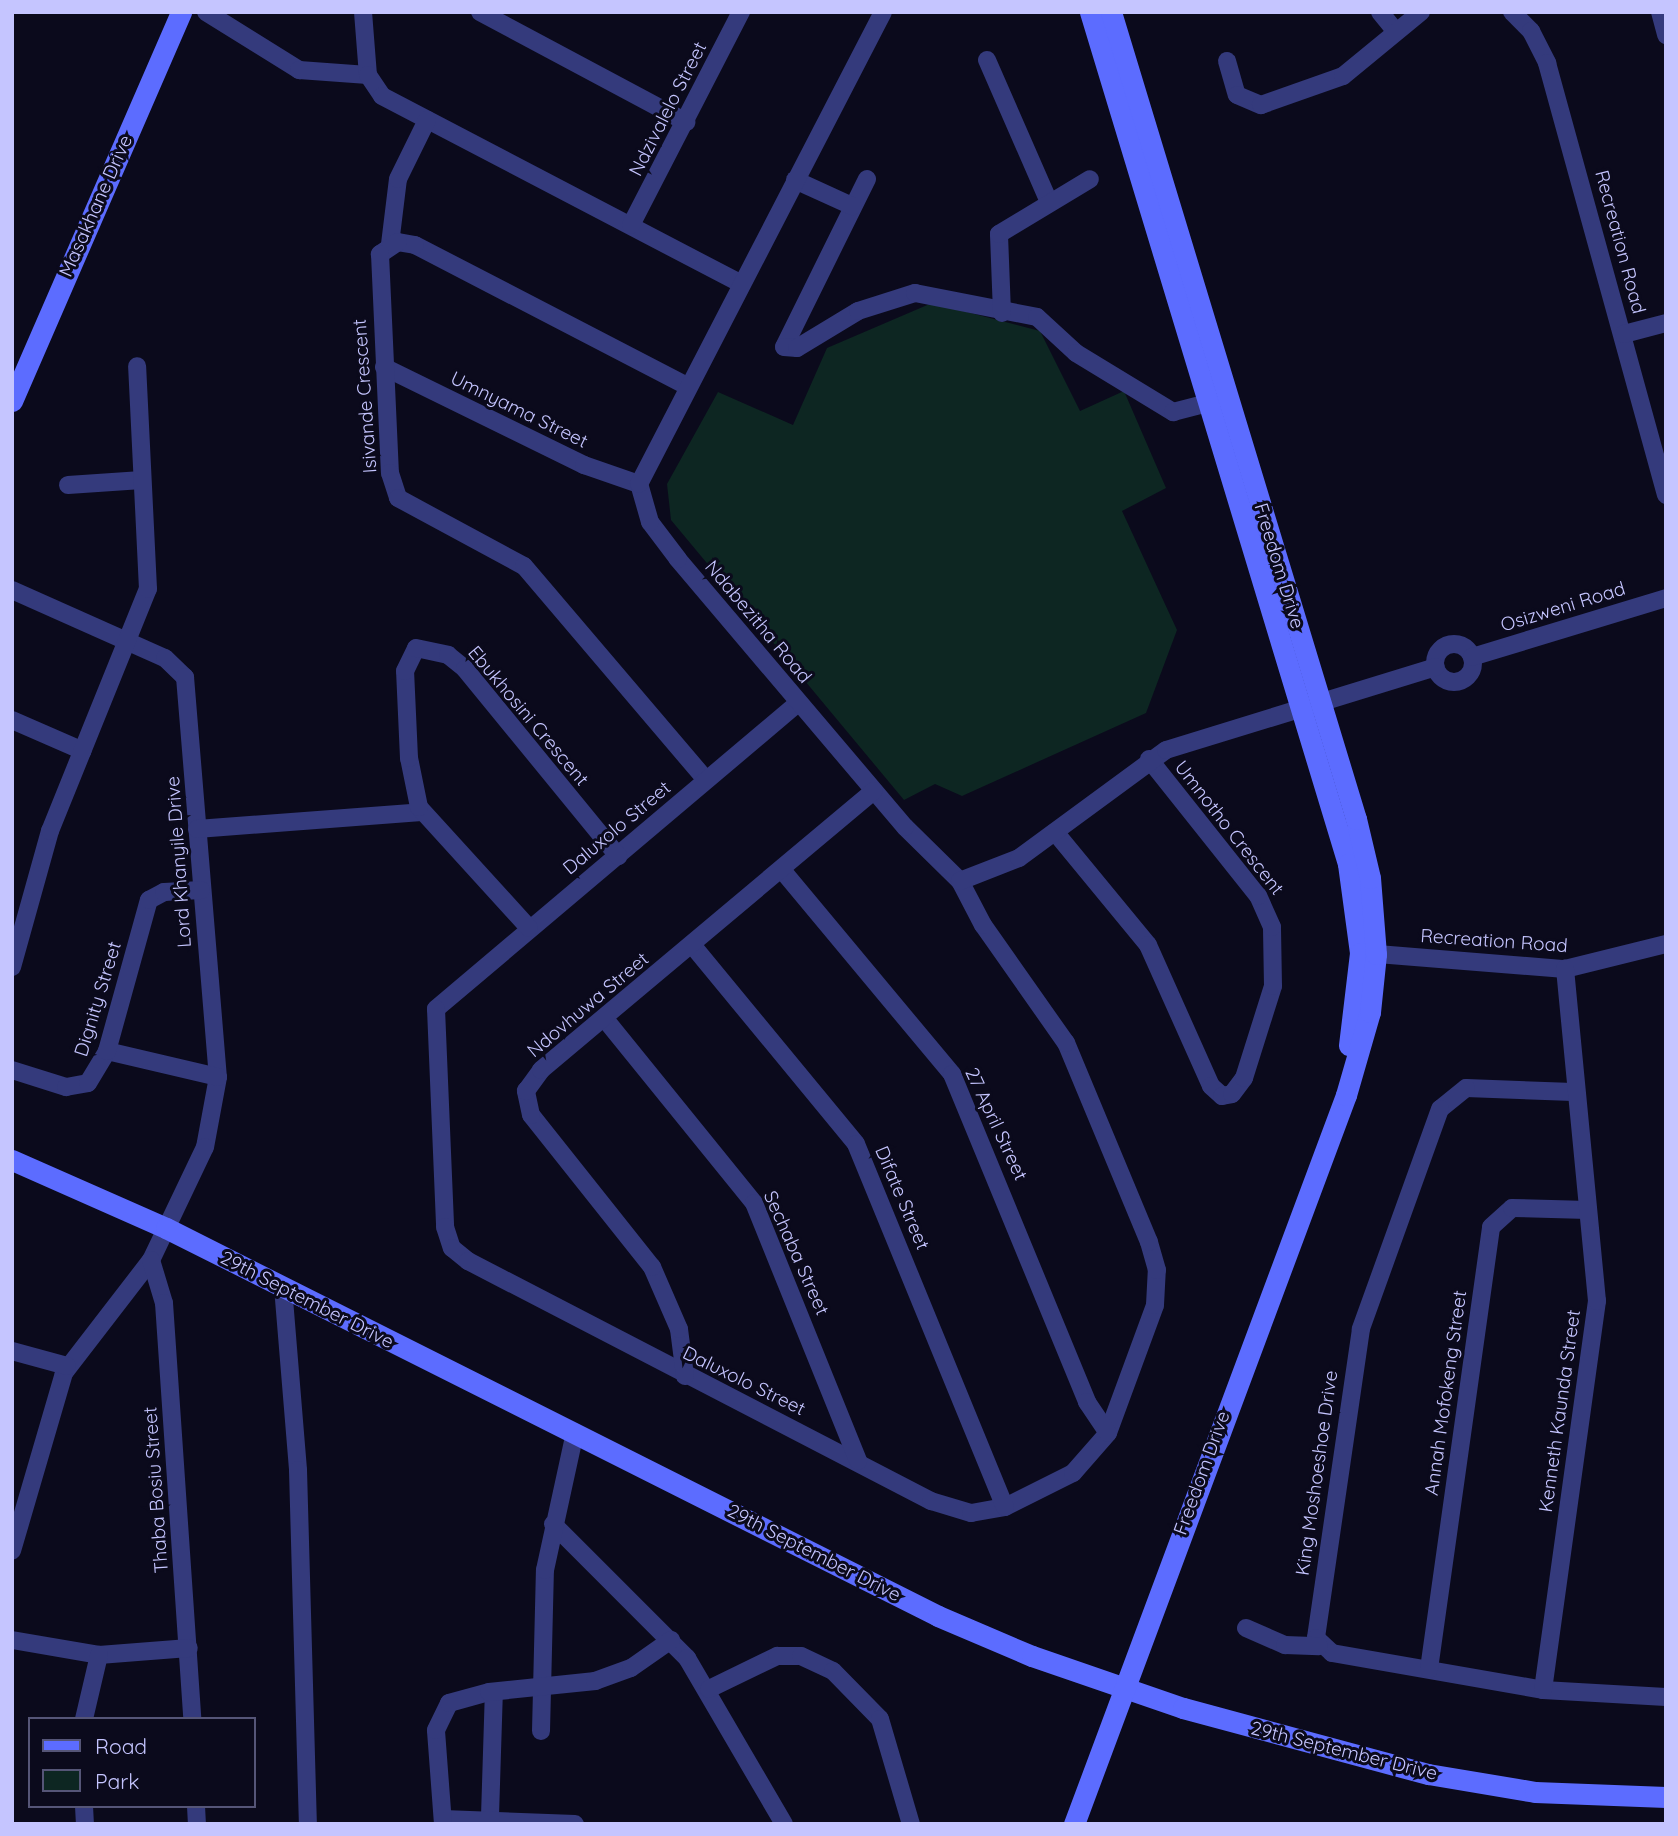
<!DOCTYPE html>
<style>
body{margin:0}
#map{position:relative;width:1678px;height:1836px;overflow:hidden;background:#0b0a1c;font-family:Quicksand,sans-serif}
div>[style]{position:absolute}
.green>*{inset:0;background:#0d2622}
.street>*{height:18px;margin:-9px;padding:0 9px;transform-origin:9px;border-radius:9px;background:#343a7c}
.street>.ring{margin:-9px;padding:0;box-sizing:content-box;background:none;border:18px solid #343a7c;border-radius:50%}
.secondary>*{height:21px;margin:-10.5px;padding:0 10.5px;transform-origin:10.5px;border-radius:10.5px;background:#5c6cff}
span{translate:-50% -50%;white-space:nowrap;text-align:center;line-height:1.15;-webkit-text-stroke:6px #0b0a1c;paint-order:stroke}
.street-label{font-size:19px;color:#c5c5ff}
.frame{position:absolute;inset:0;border:14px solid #c5c5ff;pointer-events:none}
.legend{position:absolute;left:28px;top:1717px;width:228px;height:91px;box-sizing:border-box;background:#0b0a1c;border:2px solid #557;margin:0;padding:9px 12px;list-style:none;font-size:21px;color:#c5c5ff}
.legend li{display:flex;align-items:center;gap:14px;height:35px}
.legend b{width:35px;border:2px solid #557}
</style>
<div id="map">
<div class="green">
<div style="clip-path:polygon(932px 303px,1040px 331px,1080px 411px,1124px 391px,1166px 488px,1122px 511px,1177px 630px,1146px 713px,962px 796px,935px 784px,904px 800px,671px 520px,667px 484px,718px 392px,793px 425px,827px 348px)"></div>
</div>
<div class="street">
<div style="left:206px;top:12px;width:110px;rotate:31.9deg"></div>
<div style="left:299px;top:70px;width:69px;rotate:4.1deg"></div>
<div style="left:363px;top:12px;width:63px;rotate:85.5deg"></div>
<div style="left:368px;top:75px;width:25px;rotate:56deg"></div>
<div style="left:382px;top:96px;width:406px;rotate:27.6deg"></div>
<div style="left:480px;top:12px;width:234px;rotate:28.1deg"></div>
<div style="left:1380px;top:12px;width:22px;rotate:51deg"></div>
<div style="left:1512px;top:12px;width:27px;rotate:45deg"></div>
<div style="left:1531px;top:31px;width:36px;rotate:63deg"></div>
<div style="left:1547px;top:63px;width:448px;rotate:74.6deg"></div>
<div style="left:1660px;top:12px;width:24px;rotate:75deg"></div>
<div style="left:987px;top:60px;width:155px;rotate:66.4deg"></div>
<div style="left:1227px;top:61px;width:35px;rotate:74deg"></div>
<div style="left:1237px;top:95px;width:26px;rotate:23deg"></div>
<div style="left:1261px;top:105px;width:87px;rotate:-19.5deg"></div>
<div style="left:1343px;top:76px;width:101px;rotate:-39.4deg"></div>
<div style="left:867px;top:179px;width:187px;rotate:116.3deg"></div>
<div style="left:784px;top:347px;width:13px;rotate:4deg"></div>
<div style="left:797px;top:348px;width:71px;rotate:-31.2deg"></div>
<div style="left:858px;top:311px;width:60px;rotate:-17.5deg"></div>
<div style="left:915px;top:293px;width:124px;rotate:11.1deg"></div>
<div style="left:1037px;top:317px;width:53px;rotate:42.7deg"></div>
<div style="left:1076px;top:353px;width:114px;rotate:31.3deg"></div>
<div style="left:1173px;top:412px;width:40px;rotate:-14.4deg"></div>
<div style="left:795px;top:180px;width:63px;rotate:24.5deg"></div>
<div style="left:631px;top:225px;width:240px;rotate:-62.7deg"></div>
<div style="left:390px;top:244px;width:65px;rotate:-83deg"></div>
<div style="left:398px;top:179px;width:66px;rotate:-63.8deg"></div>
<div style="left:1002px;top:313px;width:79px;rotate:-92.2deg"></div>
<div style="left:999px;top:234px;width:106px;rotate:-31.1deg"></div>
<div style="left:1624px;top:334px;width:43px;rotate:-14.7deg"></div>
<div style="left:384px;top:367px;width:223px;rotate:26.1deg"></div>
<div style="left:584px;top:465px;width:58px;rotate:19.1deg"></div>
<div style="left:687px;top:386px;width:306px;rotate:-152.6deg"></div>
<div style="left:415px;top:245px;width:17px;rotate:-170deg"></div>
<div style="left:398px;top:242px;width:22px;rotate:146deg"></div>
<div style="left:380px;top:254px;width:219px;rotate:87.4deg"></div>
<div style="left:390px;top:473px;width:26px;rotate:72deg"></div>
<div style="left:398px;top:498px;width:143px;rotate:28.4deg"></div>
<div style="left:524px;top:566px;width:281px;rotate:49.6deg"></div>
<div style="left:68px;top:485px;width:74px;rotate:-3.9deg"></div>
<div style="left:12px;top:590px;width:167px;rotate:24deg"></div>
<div style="left:165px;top:658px;width:28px;rotate:44deg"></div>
<div style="left:185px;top:677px;width:401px;rotate:85.3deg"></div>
<div style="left:218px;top:1077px;width:71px;rotate:100.5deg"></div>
<div style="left:205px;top:1147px;width:125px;rotate:115.5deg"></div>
<div style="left:151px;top:1260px;width:143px;rotate:127.6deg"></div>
<div style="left:64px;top:1373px;width:185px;rotate:106.3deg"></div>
<div class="ring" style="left:1435px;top:644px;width:20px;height:20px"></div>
<div style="left:1472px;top:657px;width:203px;rotate:-16.9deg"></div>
<div style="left:798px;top:703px;width:474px;rotate:139.8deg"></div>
<div style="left:436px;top:1009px;width:218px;rotate:87.6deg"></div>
<div style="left:445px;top:1227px;width:22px;rotate:72deg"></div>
<div style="left:452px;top:1248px;width:21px;rotate:39deg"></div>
<div style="left:468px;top:1261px;width:522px;rotate:27.4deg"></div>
<div style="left:931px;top:1501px;width:42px;rotate:16.7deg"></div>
<div style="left:971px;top:1513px;width:35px;rotate:-10deg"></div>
<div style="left:1005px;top:1507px;width:76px;rotate:-26.6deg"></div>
<div style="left:1073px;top:1473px;width:53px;rotate:-48.8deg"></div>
<div style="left:1108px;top:1433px;width:136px;rotate:-69.8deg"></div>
<div style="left:1155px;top:1305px;width:35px;rotate:-87deg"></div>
<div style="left:1157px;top:1270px;width:29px;rotate:-106deg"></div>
<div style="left:1149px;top:1242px;width:216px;rotate:-112.6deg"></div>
<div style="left:1066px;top:1043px;width:144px;rotate:-125.1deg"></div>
<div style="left:983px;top:925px;width:50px;rotate:-117.6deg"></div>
<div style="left:960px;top:881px;width:77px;rotate:-135.5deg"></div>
<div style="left:905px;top:827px;width:351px;rotate:-130.3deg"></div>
<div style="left:678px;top:559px;width:46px;rotate:-127.1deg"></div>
<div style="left:650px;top:522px;width:40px;rotate:-106deg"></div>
<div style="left:639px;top:484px;width:531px;rotate:-62.66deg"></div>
<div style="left:12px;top:720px;width:77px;rotate:23.6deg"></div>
<div style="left:197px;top:829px;width:225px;rotate:-4.3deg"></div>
<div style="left:1055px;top:832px;width:146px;rotate:50.5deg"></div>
<div style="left:1148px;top:945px;width:154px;rotate:65.9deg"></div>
<div style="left:1211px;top:1086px;width:15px;rotate:42deg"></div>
<div style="left:1222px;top:1096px;width:10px;rotate:-11deg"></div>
<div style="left:1232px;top:1094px;width:20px;rotate:-53deg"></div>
<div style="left:1244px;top:1078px;width:96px;rotate:-72.5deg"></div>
<div style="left:1273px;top:986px;width:59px;rotate:-91deg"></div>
<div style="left:1272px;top:927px;width:34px;rotate:-114deg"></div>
<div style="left:1258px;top:896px;width:175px;rotate:-128.5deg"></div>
<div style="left:782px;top:870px;width:266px;rotate:50.2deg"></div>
<div style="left:952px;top:1074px;width:355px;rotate:67.6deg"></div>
<div style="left:1087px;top:1402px;width:37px;rotate:56deg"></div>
<div style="left:960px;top:881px;width:63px;rotate:-21.3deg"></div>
<div style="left:1019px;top:858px;width:182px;rotate:-36.3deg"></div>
<div style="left:1166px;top:750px;width:282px;rotate:-17.1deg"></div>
<div style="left:529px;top:928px;width:164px;rotate:-132.3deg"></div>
<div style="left:419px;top:807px;width:50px;rotate:-101.5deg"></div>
<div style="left:409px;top:758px;width:87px;rotate:-92.6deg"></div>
<div style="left:405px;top:671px;width:25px;rotate:-64deg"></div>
<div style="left:416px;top:648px;width:33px;rotate:12deg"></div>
<div style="left:448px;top:655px;width:22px;rotate:39deg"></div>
<div style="left:465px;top:669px;width:242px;rotate:50.7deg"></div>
<div style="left:693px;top:946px;width:256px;rotate:50.5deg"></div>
<div style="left:856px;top:1144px;width:392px;rotate:67.7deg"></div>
<div style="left:1365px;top:953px;width:201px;rotate:4.6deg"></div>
<div style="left:1565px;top:969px;width:104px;rotate:-13.9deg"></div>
<div style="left:12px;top:967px;width:141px;rotate:-74.4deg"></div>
<div style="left:50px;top:831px;width:261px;rotate:-68deg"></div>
<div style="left:148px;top:589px;width:223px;rotate:-92.8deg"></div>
<div style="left:605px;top:1019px;width:237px;rotate:51deg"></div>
<div style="left:754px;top:1203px;width:278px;rotate:68deg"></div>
<div style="left:107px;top:1051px;width:114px;rotate:13.2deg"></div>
<div style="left:12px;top:1070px;width:57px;rotate:17.5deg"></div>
<div style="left:66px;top:1087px;width:22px;rotate:-10deg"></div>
<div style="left:88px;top:1083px;width:37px;rotate:-59deg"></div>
<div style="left:107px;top:1051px;width:157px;rotate:-74.5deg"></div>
<div style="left:149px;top:900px;width:17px;rotate:-28deg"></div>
<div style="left:164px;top:892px;width:37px;rotate:-3deg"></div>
<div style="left:1573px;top:1092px;width:107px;rotate:-177.9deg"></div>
<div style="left:1466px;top:1088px;width:33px;rotate:141deg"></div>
<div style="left:1440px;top:1109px;width:234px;rotate:109.8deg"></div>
<div style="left:1361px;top:1329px;width:312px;rotate:98.3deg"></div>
<div style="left:1316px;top:1638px;width:22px;rotate:43deg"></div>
<div style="left:1332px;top:1653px;width:214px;rotate:9.9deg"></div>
<div style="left:1543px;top:1690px;width:123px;rotate:3.3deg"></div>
<div style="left:151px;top:1260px;width:45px;rotate:73.2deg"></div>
<div style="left:164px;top:1303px;width:417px;rotate:86.1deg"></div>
<div style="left:283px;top:1287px;width:184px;rotate:85.3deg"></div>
<div style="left:298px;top:1470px;width:354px;rotate:88.4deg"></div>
<div style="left:12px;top:1351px;width:57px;rotate:15.3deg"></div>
<div style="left:685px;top:1376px;width:47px;rotate:-97.3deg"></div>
<div style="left:679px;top:1329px;width:68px;rotate:-113.5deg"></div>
<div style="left:652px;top:1267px;width:194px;rotate:-128.5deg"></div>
<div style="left:531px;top:1115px;width:25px;rotate:-102deg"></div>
<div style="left:526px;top:1091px;width:26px;rotate:-54deg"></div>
<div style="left:541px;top:1070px;width:434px;rotate:-40deg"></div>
<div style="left:553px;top:1524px;width:190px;rotate:45deg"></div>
<div style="left:687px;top:1658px;width:192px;rotate:59.7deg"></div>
<div style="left:1246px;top:1628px;width:43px;rotate:23.6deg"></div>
<div style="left:1285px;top:1645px;width:34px;rotate:2deg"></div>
<div style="left:12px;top:1640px;width:88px;rotate:9.8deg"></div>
<div style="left:99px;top:1655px;width:90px;rotate:-4.4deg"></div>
<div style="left:1429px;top:1669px;width:446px;rotate:-82deg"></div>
<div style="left:1491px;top:1227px;width:28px;rotate:-42deg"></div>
<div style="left:1512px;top:1208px;width:76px;rotate:1.5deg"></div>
<div style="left:709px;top:1689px;width:76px;rotate:-25.9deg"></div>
<div style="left:777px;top:1656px;width:24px"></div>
<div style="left:801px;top:1656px;width:35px;rotate:25deg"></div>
<div style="left:833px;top:1671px;width:67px;rotate:45.6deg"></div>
<div style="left:880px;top:1719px;width:109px;rotate:73.6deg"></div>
<div style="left:1543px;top:1690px;width:393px;rotate:-82.1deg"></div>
<div style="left:1597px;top:1301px;width:334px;rotate:-95.5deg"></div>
<div style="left:84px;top:1719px;width:66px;rotate:-76.8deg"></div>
<div style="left:541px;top:1731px;width:161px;rotate:-88.6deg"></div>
<div style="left:545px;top:1570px;width:141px;rotate:-77.7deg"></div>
<div style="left:84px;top:1806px;width:18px;rotate:87deg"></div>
<div style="left:196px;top:1806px;width:18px;rotate:87deg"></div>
<div style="left:490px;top:1816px;width:124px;rotate:-88.2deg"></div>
<div style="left:443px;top:1819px;width:132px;rotate:2.2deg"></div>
<div style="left:443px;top:1824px;width:94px;rotate:-94.3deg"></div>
<div style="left:436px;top:1730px;width:30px;rotate:-64deg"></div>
<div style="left:449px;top:1703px;width:41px;rotate:-15.4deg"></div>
<div style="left:489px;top:1692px;width:107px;rotate:-5.9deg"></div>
<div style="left:595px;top:1681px;width:38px;rotate:-20deg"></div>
<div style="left:631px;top:1668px;width:49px;rotate:-35deg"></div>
</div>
<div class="secondary">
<div style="left:1090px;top:12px;width:890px;rotate:73.15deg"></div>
<div style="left:1348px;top:864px;width:90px;rotate:82.3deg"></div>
<div style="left:1360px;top:953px;width:93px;rotate:96.8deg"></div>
<div style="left:12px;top:401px;width:424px;rotate:-66.5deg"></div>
<div style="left:12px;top:1160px;width:168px;rotate:23.8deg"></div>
<div style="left:166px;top:1228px;width:864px;rotate:26.68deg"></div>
<div style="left:938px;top:1616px;width:102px;rotate:23.1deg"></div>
<div style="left:1032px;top:1656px;width:160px;rotate:19deg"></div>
<div style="left:1183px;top:1708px;width:254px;rotate:15.1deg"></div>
<div style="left:1428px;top:1774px;width:109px;rotate:9.5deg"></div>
<div style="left:1535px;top:1792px;width:131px;rotate:2.2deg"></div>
<div style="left:1074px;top:1824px;width:778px;rotate:-69.54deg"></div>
<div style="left:1346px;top:1095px;width:86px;rotate:-73.9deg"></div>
<div style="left:1370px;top:1012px;width:58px;rotate:-84.1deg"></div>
<div style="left:1376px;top:954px;width:76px;rotate:-94.5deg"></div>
<div style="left:1370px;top:878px;width:61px;rotate:-103.3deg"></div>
<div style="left:1356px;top:819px;width:843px;rotate:-106.89deg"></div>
</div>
<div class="street-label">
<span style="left:668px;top:109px;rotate:-63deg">Ndzivalelo Street</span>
<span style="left:96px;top:206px;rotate:-66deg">Masakhane Drive</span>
<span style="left:1620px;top:242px;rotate:75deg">Recreation Road</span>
<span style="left:365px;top:396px;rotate:-94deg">Isivande Crescent</span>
<span style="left:519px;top:410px;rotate:26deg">Umnyama Street</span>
<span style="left:1279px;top:566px;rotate:73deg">Freedom Drive</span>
<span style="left:1563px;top:607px;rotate:-17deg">Osizweni Road</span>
<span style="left:758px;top:622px;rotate:50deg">Ndabezitha Road</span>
<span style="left:528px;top:716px;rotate:50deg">Ebukhosini Crescent</span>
<span style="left:617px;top:828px;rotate:-40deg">Daluxolo Street</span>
<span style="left:1229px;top:828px;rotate:52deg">Umnotho Crescent</span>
<span style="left:179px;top:862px;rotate:-94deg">Lord Khanyile Drive</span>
<span style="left:1494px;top:941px;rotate:4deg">Recreation Road</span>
<span style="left:98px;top:999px;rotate:-73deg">Dignity Street</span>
<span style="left:588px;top:1005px;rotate:-40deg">Ndovhuwa Street</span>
<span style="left:996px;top:1124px;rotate:65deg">27 April Street</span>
<span style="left:902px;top:1198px;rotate:67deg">Difate Street</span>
<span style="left:796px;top:1253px;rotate:66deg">Sechaba Street</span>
<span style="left:307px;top:1300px;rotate:27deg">29th September Drive</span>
<span style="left:744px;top:1381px;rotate:26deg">Daluxolo Street</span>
<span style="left:1446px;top:1393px;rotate:-82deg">Annah Mofokeng Street</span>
<span style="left:1560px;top:1411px;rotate:-82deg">Kenneth Kaunda Street</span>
<span style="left:1202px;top:1473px;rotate:-70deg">Freedom Drive</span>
<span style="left:1317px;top:1473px;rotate:-82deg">King Moshoeshoe Drive</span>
<span style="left:156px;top:1490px;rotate:-94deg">Thaba Bosiu Street</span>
<span style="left:814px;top:1553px;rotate:27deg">29th September Drive</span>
<span style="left:1344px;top:1751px;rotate:14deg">29th September Drive</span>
</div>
<div class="frame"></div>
<ul class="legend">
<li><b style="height:9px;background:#5c6cff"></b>Road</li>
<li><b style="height:19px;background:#0d2622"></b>Park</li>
</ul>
</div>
